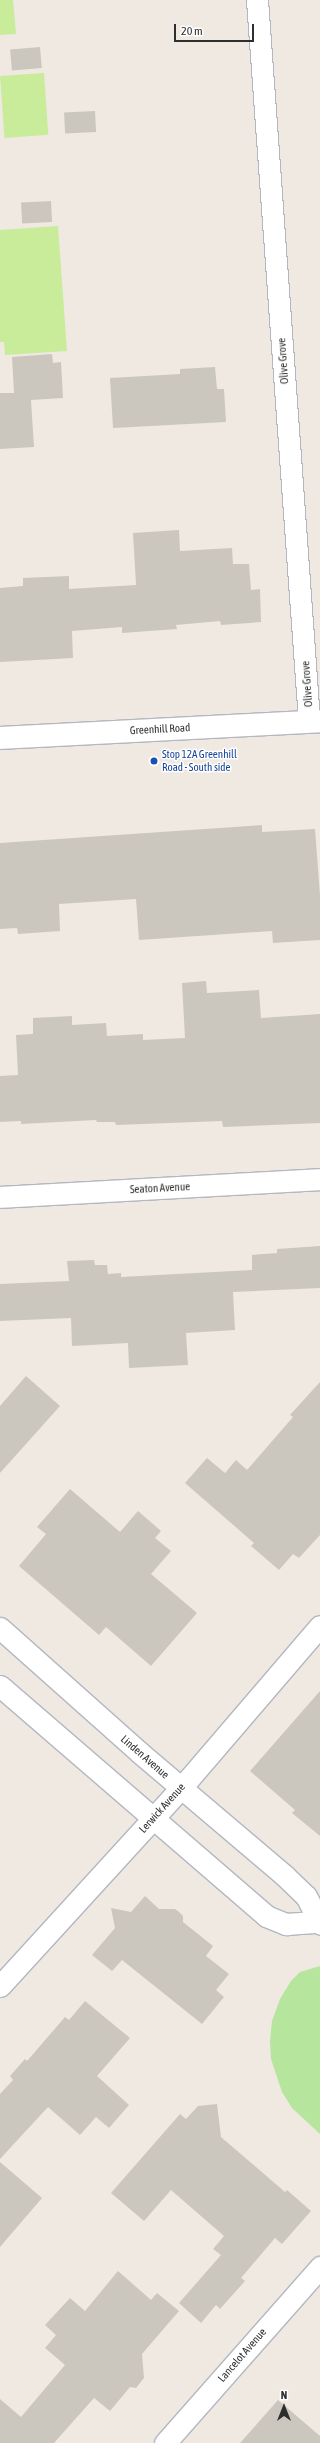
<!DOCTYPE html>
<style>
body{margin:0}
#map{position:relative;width:320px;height:2443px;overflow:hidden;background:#efe9e1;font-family:"Asap Condensed",sans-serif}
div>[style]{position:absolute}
.green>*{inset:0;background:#b6e59e}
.pitch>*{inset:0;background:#c9ec9a;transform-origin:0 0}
.building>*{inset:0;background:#cbc7bf;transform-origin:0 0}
.roads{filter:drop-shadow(1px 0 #b4b7c1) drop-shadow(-1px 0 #b4b7c1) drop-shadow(0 1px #b4b7c1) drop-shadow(0 -1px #b4b7c1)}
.minor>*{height:21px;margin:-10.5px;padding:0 10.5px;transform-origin:10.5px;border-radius:10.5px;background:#fff}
.secondary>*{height:22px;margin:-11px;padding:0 11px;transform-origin:11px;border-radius:11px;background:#fff}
.dots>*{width:11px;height:11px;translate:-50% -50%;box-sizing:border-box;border:2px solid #fff;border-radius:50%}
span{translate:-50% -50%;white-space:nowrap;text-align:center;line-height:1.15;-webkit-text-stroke:3px #fff;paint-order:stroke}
.street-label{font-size:11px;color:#2e2e2e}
.transit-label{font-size:11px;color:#164399}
.left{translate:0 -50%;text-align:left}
.north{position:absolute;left:264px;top:2387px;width:40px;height:40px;-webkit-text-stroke:3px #fff;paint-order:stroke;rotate:0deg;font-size:11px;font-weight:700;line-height:16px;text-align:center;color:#2e2e2e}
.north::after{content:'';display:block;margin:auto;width:14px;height:18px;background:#2e2e2e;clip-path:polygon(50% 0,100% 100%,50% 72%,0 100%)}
.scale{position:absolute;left:174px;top:24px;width:80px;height:18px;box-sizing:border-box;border:2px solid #2e2e2e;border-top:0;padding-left:5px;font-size:12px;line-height:14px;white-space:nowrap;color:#2e2e2e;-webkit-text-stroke:3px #fff;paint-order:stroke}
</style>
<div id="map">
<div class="green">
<div style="clip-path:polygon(320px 1966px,320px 2134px,292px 2108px,282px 2092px,271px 2059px,270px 2041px,272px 2021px,280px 1999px,291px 1981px,300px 1972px)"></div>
</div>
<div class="pitch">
<div style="clip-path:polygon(0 0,13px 0,16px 34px,0 35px)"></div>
<div style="left:44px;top:73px;width:62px;height:44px;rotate:86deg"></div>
<div style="clip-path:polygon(58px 226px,67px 351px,5px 355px,4px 342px,0 342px,0 230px)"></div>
</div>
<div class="building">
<div style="left:40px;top:47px;width:21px;height:30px;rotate:85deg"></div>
<div style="left:95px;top:111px;width:21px;height:31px;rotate:87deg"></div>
<div style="left:51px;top:201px;width:21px;height:30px;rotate:87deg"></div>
<div style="clip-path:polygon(52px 354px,53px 363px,61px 362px,63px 398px,31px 400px,34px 447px,0 449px,0 393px,14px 393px,12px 357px)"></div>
<div style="clip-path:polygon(215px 367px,217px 389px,224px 389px,226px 422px,113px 428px,110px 378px,180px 374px,180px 369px)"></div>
<div style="clip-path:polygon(179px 530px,180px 551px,232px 548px,233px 564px,249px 564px,251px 590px,260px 589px,261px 622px,221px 625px,220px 621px,176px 625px,177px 629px,122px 633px,122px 627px,72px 631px,73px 658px,0 662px,0 588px,23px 586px,23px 578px,69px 576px,69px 589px,136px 585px,133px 533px)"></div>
<div style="clip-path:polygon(262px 825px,262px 832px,315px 829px,320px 895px,320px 940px,273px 943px,272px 931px,139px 940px,136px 899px,59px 904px,60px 931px,18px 934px,17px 928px,0 929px,0 843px)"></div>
<div style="clip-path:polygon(206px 981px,207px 993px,259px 990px,261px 1018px,320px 1014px,320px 1123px,223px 1127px,222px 1121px,116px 1125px,115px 1122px,97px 1122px,96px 1120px,21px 1124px,21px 1121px,0 1122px,0 1076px,18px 1075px,16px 1035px,33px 1034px,33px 1018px,72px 1016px,72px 1025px,106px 1023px,107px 1036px,143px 1034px,143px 1040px,185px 1038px,182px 983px)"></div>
<div style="clip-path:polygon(320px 1246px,320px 1288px,233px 1292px,235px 1330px,186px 1333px,188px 1365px,129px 1368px,128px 1343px,72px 1346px,71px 1318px,0 1321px,0 1284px,69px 1281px,67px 1261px,94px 1260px,95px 1265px,107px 1265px,108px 1274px,121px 1273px,121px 1277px,252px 1270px,252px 1255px,277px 1253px,277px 1249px)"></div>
<div style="clip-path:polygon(26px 1376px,60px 1406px,0 1473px,0 1406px)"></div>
<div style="clip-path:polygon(320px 1382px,320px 1535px,299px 1558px,293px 1554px,279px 1570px,251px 1546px,254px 1543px,185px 1483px,207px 1458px,225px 1473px,236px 1460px,247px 1470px,293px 1417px,290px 1415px)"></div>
<div style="clip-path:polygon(70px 1489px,120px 1532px,138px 1511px,161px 1531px,155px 1538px,171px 1551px,151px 1574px,197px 1613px,151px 1666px,106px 1627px,99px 1635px,19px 1566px,46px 1534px,37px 1527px)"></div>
<div style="clip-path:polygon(320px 1691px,320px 1836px,292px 1813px,295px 1810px,250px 1771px)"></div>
<div style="clip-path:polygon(145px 1896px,159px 1909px,175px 1909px,179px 1912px,183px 1916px,183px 1922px,213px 1946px,206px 1956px,229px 1974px,216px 1990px,224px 1997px,202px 2024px,122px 1960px,112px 1971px,92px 1955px,115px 1928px,111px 1908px,131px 1912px)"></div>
<div style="clip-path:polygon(85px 2001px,130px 2038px,97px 2076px,129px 2105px,109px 2128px,96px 2117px,80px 2135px,48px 2107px,0 2159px,0 2094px,13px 2080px,10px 2076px,25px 2059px,27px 2061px,65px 2017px,69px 2020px)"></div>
<div style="clip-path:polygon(217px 2104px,221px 2137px,285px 2192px,287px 2190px,311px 2211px,282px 2244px,275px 2238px,241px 2278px,245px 2281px,220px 2309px,216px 2305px,201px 2323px,179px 2303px,221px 2255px,213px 2249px,224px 2236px,171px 2190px,144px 2221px,111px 2193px,180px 2114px,186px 2119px,198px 2106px)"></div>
<div style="clip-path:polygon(0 2162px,42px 2198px,0 2247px)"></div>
<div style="clip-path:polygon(118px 2271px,151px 2300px,157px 2293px,179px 2311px,142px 2354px,144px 2378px,136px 2388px,130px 2387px,110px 2411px,94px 2398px,54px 2443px,0 2443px,0 2399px,21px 2417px,65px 2365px,45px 2348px,56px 2335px,45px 2325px,70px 2298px,85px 2311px)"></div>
<div style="clip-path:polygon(278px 2400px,320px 2436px,320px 2443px,240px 2443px)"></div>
</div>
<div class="roads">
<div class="minor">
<div style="left:257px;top:0;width:723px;rotate:85.87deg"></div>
<div style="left:0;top:1197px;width:321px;rotate:-3.2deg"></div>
<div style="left:0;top:1628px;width:186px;rotate:41.7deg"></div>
<div style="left:139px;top:1752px;width:192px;rotate:40.3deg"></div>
<div style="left:285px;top:1876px;width:29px;rotate:44deg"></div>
<div style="left:306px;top:1896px;width:31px;rotate:63deg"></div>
<div style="left:0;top:1686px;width:352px;rotate:40.8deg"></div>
<div style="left:266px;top:1916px;width:22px;rotate:22deg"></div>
<div style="left:286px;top:1924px;width:32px;rotate:-4deg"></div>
<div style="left:0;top:1986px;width:268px;rotate:-47.6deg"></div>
<div style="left:181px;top:1788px;width:213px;rotate:-49.4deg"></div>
<div style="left:165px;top:2443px;width:235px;rotate:-48.6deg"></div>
</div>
<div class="secondary">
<div style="left:0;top:738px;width:320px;rotate:-3deg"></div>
</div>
</div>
<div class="dots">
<div style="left:154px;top:761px;background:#1a4fb4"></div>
</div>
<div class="street-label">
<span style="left:283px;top:361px;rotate:-94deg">Olive Grove</span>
<span style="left:307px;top:684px;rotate:-94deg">Olive Grove</span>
<span style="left:160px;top:729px;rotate:-3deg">Greenhill Road</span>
<span style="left:160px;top:1188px;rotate:-3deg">Seaton Avenue</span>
<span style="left:145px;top:1757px;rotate:41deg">Linden Avenue</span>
<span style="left:162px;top:1808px;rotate:-48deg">Lerwick Avenue</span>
<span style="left:242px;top:2355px;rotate:-49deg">Lancelot Avenue</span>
</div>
<div class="transit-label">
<span class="left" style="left:162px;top:761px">Stop 12A Greenhill<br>Road - South side</span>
</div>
<div class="north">N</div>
<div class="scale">20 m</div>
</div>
